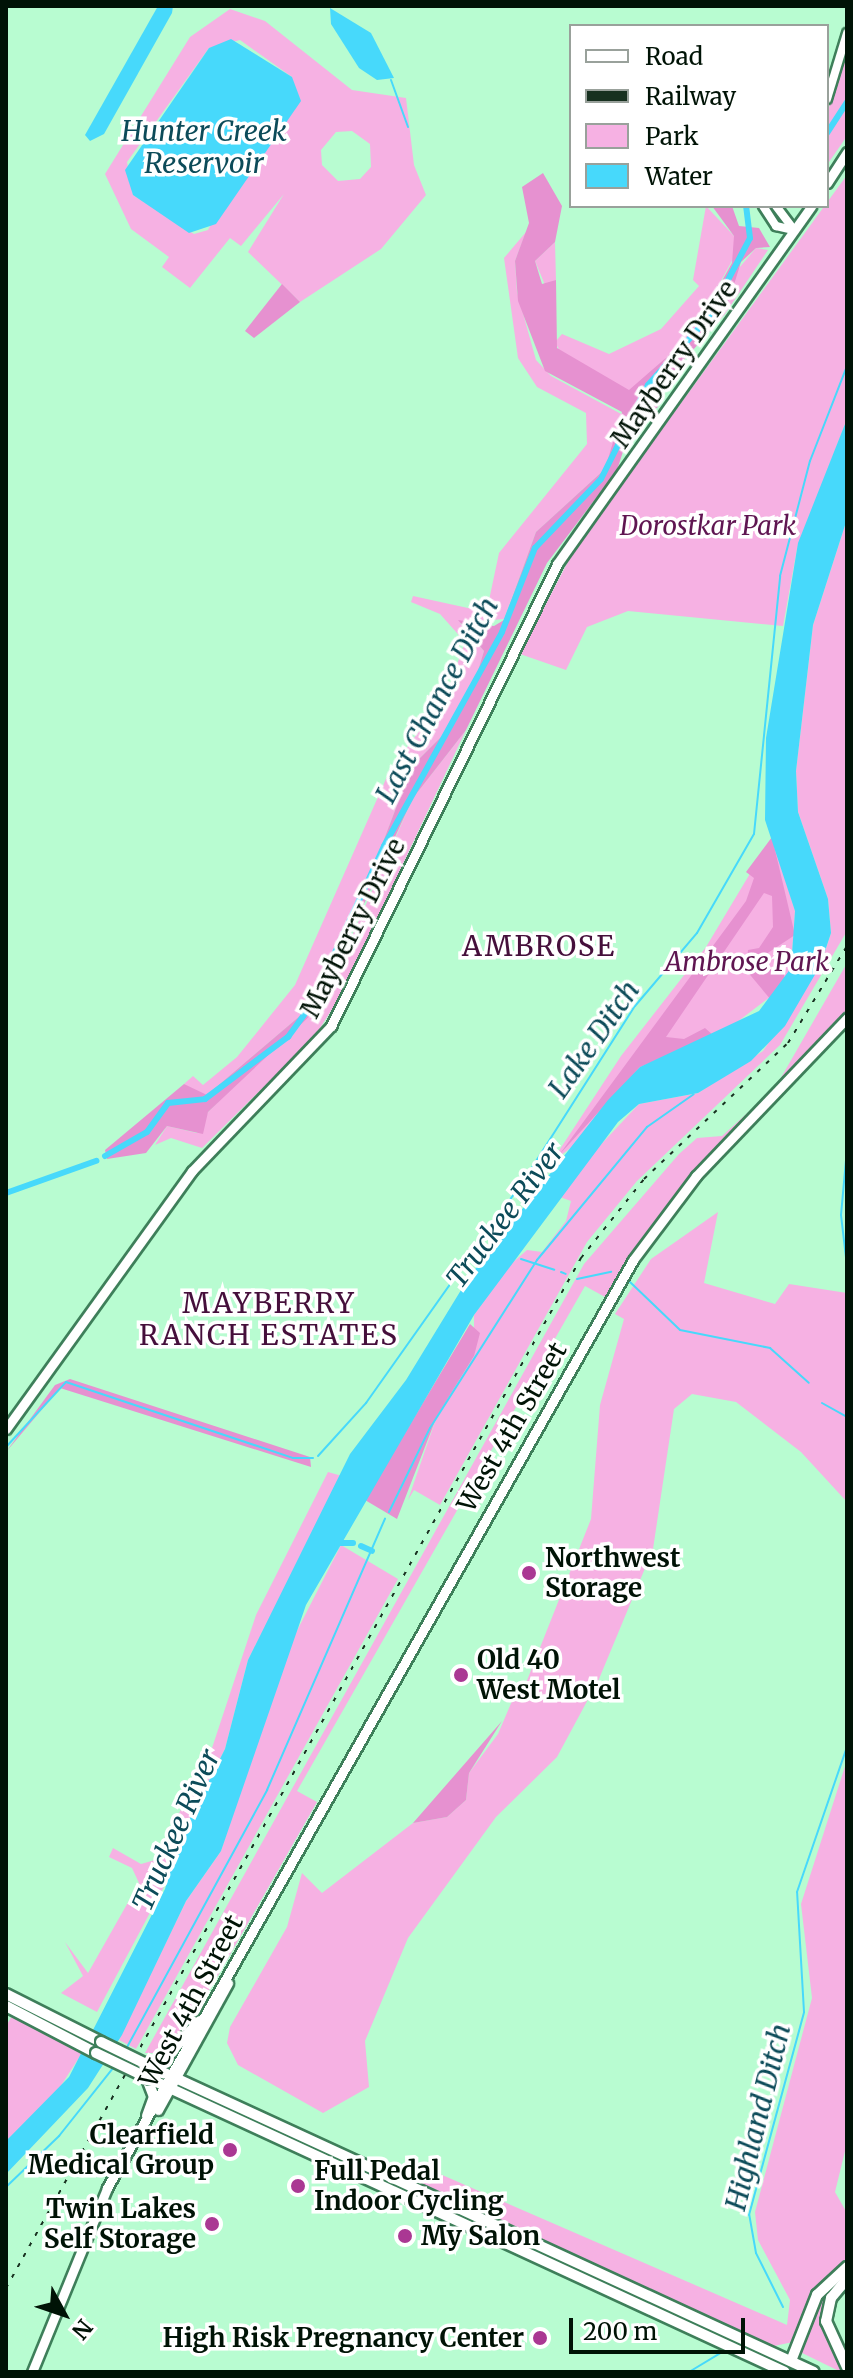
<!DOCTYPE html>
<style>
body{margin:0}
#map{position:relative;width:853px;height:2378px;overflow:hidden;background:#b8fcd1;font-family:Merriweather,serif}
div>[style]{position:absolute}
.green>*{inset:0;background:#f6b1e3}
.forest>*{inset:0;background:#e691d0}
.water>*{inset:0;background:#47d9fb}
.stream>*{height:2px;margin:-1px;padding:0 1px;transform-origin:1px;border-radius:1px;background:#47d9fb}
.canal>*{height:6px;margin:-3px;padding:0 3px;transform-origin:3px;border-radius:3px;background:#47d9fb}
.roads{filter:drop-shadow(2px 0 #3e7f5a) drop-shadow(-2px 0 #3e7f5a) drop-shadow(0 2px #3e7f5a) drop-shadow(0 -2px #3e7f5a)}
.tertiary>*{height:8px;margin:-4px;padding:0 4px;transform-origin:4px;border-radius:4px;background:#fff}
.secondary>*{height:9px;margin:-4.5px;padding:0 4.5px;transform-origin:4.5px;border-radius:4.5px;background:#fff}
.primary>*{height:10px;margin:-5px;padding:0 5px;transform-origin:5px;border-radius:5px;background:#fff}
.rail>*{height:2px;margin-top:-1px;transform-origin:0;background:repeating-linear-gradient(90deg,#183120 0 4px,transparent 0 12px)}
.bridges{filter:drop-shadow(2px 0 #3e7f5a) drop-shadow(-2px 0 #3e7f5a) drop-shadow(0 2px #3e7f5a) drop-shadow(0 -2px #3e7f5a)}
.primary-bridge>*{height:10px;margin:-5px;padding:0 5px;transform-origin:5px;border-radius:5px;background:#fff}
.dots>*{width:22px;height:22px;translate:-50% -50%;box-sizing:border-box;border:4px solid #fff;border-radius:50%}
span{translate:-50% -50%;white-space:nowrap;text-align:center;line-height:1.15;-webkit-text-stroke:7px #fff;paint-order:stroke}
.street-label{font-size:26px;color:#001306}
.park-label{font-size:26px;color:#5f1551;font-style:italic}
.poi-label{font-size:26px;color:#001306;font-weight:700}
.left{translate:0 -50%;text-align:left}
.right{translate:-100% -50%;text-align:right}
.water-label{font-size:28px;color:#0c4b59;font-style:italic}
.neighbourhood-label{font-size:28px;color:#450f3b;letter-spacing:2px}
.frame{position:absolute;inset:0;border:8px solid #001306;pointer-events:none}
.legend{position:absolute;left:569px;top:24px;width:260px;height:184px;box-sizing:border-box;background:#fff;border:2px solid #99a19b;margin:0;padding:10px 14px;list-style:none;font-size:24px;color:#001306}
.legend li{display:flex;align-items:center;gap:16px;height:40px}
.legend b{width:40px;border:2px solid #99a19b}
.north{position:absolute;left:24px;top:2274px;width:80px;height:80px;-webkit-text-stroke:6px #fff;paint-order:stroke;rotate:130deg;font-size:22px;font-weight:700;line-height:32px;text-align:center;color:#001306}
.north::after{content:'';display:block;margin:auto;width:28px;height:36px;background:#001306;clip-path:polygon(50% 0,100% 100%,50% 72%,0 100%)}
.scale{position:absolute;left:569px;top:2318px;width:176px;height:36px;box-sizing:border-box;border:4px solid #001306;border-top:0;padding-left:10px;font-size:24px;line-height:28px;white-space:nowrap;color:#001306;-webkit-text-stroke:6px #fff;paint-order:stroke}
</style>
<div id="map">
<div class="green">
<div style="clip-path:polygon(evenodd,230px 9px,265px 21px,352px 90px,406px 98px,414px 165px,426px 195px,381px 249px,300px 302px,248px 252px,284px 194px,241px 246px,230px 238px,190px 288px,162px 267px,169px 257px,131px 229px,105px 174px,190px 37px,230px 9px,240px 40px,292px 77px,208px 230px,194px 234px,133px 195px,127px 162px,209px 48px,240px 40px,230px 9px,352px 131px,370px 144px,371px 167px,360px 179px,338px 181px,322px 165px,321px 150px,336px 132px,352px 131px)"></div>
<div style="clip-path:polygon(847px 48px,847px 136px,827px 165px,827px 114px)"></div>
<div style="clip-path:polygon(847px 175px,847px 419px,797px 549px,783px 626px,628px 611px,587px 627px,566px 670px,520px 654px,574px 550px)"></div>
<div style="clip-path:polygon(706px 206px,734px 236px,734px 257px,691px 336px,629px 391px,563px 357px,555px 342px,562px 334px,609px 354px,661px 329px,699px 286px,693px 280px)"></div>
<div style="clip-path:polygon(526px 232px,515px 261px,517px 292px,536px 360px,551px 376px,623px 415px,605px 469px,536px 532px,504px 619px,460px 623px,484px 651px,477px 674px,442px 736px,412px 766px,372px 871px,301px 1015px,207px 1095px,196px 1095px,184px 1084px,193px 1076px,203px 1085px,237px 1057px,295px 985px,389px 772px,447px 693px,465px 642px,440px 614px,411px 602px,413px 596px,477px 610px,488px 605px,499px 553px,587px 444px,586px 413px,537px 387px,518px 358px,504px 258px)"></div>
<div style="clip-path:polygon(555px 242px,556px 280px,545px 285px,535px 261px)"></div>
<div style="clip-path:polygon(756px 248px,768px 250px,725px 314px,734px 274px)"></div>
<div style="clip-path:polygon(847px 519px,847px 931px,780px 1045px,637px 1181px,587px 1242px,440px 1505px,414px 1490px,408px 1500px,437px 1416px,474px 1356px,474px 1315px,510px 1265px,527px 1250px,542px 1252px,566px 1221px,571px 1201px,557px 1196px,577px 1170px,639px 1104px,698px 1093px,763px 1051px,820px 966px,831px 933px,828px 899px,798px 812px,796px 771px,813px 625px)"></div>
<div style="clip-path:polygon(466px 730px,341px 995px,315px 1036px,202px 1148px,171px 1138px,155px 1145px,167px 1126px,197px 1133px,208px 1112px,325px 997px,413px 798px)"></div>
<div style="clip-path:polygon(772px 837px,795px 911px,791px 968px,778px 991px,560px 1156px,524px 1204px,621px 1056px,706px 947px)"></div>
<div style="clip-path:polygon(847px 963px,847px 1009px,839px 1021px,786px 1081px,693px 1171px,605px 1297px,585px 1286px,297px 1791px,317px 1802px,219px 1974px,170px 2053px,145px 2053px,584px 1264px,679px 1154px,697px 1138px,722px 1136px,775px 1088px)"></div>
<div style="clip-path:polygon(718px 1212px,704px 1283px,775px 1304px,789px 1284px,847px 1293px,847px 1502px,801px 1452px,736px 1402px,692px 1394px,674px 1409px,653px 1549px,599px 1679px,557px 1757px,496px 1817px,408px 1938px,365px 2041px,369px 2087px,323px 2113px,238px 2065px,227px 2043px,230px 2027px,287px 1927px,302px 1873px,322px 1893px,413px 1823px,447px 1817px,466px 1800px,469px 1773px,498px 1734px,518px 1687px,524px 1688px,591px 1519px,600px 1405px,624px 1319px,615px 1314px,651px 1259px)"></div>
<div style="clip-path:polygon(328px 1472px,342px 1476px,248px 1660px,225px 1749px,179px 1840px,176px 1864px,97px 2012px,61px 1993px,83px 1976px,65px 1942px,88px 1973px,139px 1883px,132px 1868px,109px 1857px,113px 1848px,141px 1864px,155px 1860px,211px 1751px,256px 1615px)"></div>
<div style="clip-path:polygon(341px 1545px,398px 1579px,136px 2049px,119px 2040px,186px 1901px,221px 1851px,283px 1658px)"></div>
<div style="clip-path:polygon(847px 1760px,847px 2143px,835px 2192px,847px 2213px,847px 2262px,817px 2287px,793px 2342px,774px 2346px,412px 2179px,410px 2161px,787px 2325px,790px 2300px,758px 2240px,755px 2212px,812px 1998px,801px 1904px)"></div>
<div style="clip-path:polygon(12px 2016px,82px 2053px,53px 2098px,6px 2141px,6px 2026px)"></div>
<div style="clip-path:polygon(847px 2270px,823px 2319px,828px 2343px,847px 2370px,841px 2372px,798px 2351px,817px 2300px)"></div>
</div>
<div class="forest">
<div style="clip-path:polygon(543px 173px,562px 206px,555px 242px,535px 261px,542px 284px,556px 280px,557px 348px,629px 390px,691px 336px,732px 263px,734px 236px,712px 206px,732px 206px,739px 226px,759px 228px,770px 247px,756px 248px,741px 262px,725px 314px,652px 396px,658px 407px,632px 424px,617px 470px,547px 563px,466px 730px,413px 798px,314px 1012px,208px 1112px,203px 1134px,167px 1126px,146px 1153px,107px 1159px,105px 1150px,184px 1084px,207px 1095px,301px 1015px,372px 871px,412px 766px,442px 736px,477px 674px,484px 651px,458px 620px,494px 626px,504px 620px,536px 532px,605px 469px,622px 412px,545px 371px,518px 301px,515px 261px,529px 223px,522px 187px)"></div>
<div style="clip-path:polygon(282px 284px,300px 302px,254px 338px,245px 331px)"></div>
<div style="clip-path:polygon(772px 837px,795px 935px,760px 958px,769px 969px,783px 968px,785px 981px,771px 1000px,746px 970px,748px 950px,759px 948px,773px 927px,772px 896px,764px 893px,666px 1037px,684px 1039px,705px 1028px,714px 1036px,640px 1067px,559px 1155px,746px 901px,754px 878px,746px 872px)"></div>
<div style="clip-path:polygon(470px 1324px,480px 1333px,474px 1356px,437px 1416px,397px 1519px,365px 1500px)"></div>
<div style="clip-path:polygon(70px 1379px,310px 1457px,311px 1467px,60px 1388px,6px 1452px,55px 1385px)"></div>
<div style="clip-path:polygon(502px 1721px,469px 1773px,466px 1800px,447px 1817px,413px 1823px)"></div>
</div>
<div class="water">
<div style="clip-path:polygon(158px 6px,173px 6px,172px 13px,104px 134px,90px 141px,85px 135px)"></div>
<div style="clip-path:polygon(330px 8px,371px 33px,394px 78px,377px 80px,359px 68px,331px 24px)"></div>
<div style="clip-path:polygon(231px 39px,292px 77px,301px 101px,216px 224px,189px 233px,133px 195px,125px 170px,209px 48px)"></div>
<div style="clip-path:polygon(847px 419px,847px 519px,813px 625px,796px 771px,798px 812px,828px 899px,831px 933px,820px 966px,785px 1026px,751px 1061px,698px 1093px,639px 1104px,618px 1122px,474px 1315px,306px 1605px,221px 1851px,186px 1901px,122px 2035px,88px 2088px,6px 2174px,6px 2141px,69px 2077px,165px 1889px,179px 1840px,225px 1749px,248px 1660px,350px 1454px,406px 1380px,469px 1277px,608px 1100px,640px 1067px,759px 1011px,791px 968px,795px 911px,765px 820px,766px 738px,798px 543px)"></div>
</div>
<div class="stream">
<div style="left:391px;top:80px;width:50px;rotate:70.1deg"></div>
<div style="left:847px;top:289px;width:24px;rotate:90deg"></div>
<div style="left:847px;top:1149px;width:66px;rotate:95.2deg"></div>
<div style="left:841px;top:1215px;width:51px;rotate:83.3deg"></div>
<div style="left:521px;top:1259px;width:35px;rotate:18deg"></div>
<div style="left:561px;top:1272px;width:5px;rotate:22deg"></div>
<div style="left:577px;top:1279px;width:35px;rotate:-12deg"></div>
<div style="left:630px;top:1282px;width:69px;rotate:43.8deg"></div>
<div style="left:680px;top:1330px;width:92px;rotate:11.3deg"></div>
<div style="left:770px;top:1348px;width:52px;rotate:41.9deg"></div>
<div style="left:822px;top:1403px;width:29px;rotate:29deg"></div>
<div style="left:6px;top:1447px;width:88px;rotate:-47.3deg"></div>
<div style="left:66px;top:1382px;width:239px;rotate:18.5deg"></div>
<div style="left:293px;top:1458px;width:20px"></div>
<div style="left:318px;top:1456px;width:72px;rotate:-47.8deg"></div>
<div style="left:366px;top:1403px;width:273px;rotate:-54.7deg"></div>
<div style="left:524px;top:1180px;width:206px;rotate:-57.5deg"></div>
<div style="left:635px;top:1006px;width:96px;rotate:-49.7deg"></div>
<div style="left:697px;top:933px;width:114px;rotate:-60.1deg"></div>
<div style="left:754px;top:834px;width:259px;rotate:-84.2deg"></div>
<div style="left:780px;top:576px;width:119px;rotate:-75.4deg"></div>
<div style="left:810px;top:461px;width:102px;rotate:-68.7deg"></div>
<div style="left:389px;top:1512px;width:93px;rotate:-64deg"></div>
<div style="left:430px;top:1428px;width:199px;rotate:-57.5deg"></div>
<div style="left:537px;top:1260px;width:173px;rotate:-50.4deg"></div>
<div style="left:647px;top:1127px;width:57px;rotate:-35.1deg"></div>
<div style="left:126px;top:2049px;width:295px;rotate:-61.4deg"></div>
<div style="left:267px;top:1790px;width:296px;rotate:-66.5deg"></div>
<div style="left:6px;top:2187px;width:74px;rotate:-43.9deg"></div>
<div style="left:59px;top:2136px;width:87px;rotate:-51.5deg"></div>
<div style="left:783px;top:2307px;width:60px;rotate:-116.6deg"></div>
<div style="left:756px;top:2253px;width:39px;rotate:-100deg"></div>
<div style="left:749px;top:2215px;width:210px;rotate:-74.8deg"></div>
<div style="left:804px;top:2012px;width:120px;rotate:-93.3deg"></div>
<div style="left:797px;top:1892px;width:153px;rotate:-71deg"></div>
<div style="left:689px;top:2372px;width:37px;rotate:-31deg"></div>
</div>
<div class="canal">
<div style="left:827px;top:133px;width:37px;rotate:-57deg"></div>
<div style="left:105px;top:1156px;width:48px;rotate:-29.7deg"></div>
<div style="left:147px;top:1132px;width:36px;rotate:-54deg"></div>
<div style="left:168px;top:1103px;width:37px;rotate:-6deg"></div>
<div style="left:205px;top:1099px;width:104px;rotate:-36.8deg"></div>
<div style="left:288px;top:1037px;width:37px;rotate:-54deg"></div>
<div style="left:310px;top:1007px;width:177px;rotate:-65.3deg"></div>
<div style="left:384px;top:846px;width:244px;rotate:-61.1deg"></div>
<div style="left:502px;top:632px;width:90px;rotate:-68.6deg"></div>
<div style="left:535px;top:548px;width:95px;rotate:-46.3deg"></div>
<div style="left:601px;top:479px;width:105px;rotate:-63.4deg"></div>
<div style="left:648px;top:385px;width:90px;rotate:-48.2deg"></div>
<div style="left:708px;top:318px;width:90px;rotate:-62.3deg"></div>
<div style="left:750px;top:238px;width:32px;rotate:-97deg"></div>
<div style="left:6px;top:1193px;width:96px;rotate:-19.6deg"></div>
<div style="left:337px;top:1543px;width:16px"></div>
<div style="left:361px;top:1546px;width:12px;rotate:24deg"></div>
</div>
<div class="roads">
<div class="tertiary">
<div style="left:827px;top:99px;width:69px;rotate:-73.1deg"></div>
<div style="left:763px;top:206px;width:24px;rotate:57deg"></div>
<div style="left:776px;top:226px;width:18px;rotate:13deg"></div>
<div style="left:776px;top:206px;width:30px;rotate:53deg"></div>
</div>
<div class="secondary">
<div style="left:827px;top:183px;width:37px;rotate:-57deg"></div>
<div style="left:6px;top:1429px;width:318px;rotate:-54.2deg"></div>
<div style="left:192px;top:1171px;width:201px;rotate:-46.2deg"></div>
<div style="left:331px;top:1026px;width:514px;rotate:-63.93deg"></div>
<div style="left:557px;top:564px;width:439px;rotate:-54.6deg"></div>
<div style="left:158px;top:2110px;width:145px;rotate:-61.1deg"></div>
<div style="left:32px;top:2372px;width:199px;rotate:-67.8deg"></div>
<div style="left:107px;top:2188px;width:1067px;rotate:-60.45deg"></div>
<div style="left:633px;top:1260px;width:105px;rotate:-53.1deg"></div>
<div style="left:696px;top:1176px;width:219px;rotate:-46.3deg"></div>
</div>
<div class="primary">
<div style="left:6px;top:1994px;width:106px;rotate:26.8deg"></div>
<div style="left:6px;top:2006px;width:102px;rotate:27.6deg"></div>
<div style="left:160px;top:2063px;width:58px;rotate:-46.4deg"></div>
<div style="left:156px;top:2069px;width:724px;rotate:24.73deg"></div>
<div style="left:150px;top:2079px;width:699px;rotate:24.77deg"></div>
<div style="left:147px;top:2116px;width:20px;rotate:-70deg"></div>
<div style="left:154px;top:2097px;width:17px;rotate:-111deg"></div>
<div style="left:847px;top:2279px;width:25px;rotate:130deg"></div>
<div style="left:831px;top:2298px;width:24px;rotate:102deg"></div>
<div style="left:826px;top:2321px;width:51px;rotate:65.5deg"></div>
<div style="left:791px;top:2361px;width:71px;rotate:-68.5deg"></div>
<div style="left:817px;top:2295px;width:41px;rotate:-43deg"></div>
</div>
</div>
<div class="rail">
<div style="left:6px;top:2288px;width:1180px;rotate:-60.83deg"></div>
<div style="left:581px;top:1258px;width:101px;rotate:-51.4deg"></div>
<div style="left:644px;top:1179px;width:198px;rotate:-43.4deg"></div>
<div style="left:788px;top:1043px;width:114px;rotate:-58.7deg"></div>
</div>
<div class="bridges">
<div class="primary-bridge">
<div style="left:101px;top:2042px;width:61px;rotate:26.1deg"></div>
<div style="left:96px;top:2053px;width:60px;rotate:25.7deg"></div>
</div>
</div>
<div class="dots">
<div style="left:529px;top:1573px;background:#aa3893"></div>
<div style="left:461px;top:1675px;background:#aa3893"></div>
<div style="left:230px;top:2150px;background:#aa3893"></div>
<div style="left:298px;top:2186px;background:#aa3893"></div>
<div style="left:212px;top:2224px;background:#aa3893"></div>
<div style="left:405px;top:2236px;background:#aa3893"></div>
<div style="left:540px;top:2338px;background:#aa3893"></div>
</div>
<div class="street-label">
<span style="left:674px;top:364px;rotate:-55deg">Mayberry Drive</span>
<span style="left:353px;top:928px;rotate:-63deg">Mayberry Drive</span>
<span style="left:512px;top:1427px;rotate:-60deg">West 4th Street</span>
<span style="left:191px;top:2001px;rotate:-62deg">West 4th Street</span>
</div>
<div class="park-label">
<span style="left:708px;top:526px">Dorostkar Park</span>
<span style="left:747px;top:962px">Ambrose Park</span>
</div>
<div class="poi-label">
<span class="left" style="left:545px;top:1573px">Northwest<br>Storage</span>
<span class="left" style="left:477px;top:1675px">Old 40<br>West Motel</span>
<span class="right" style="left:214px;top:2150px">Clearfield<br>Medical Group</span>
<span class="left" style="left:314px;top:2186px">Full Pedal<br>Indoor Cycling</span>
<span class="right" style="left:196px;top:2224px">Twin Lakes<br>Self Storage</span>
<span class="left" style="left:421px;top:2236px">My Salon</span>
<span class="right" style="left:524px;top:2338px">High Risk Pregnancy Center</span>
</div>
<div class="water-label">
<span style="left:204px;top:147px">Hunter Creek<br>Reservoir</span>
<span style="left:437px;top:700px;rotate:-62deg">Last Chance Ditch</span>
<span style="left:594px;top:1039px;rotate:-55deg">Lake Ditch</span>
<span style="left:505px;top:1215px;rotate:-53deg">Truckee River</span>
<span style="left:176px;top:1830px;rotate:-66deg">Truckee River</span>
<span style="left:758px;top:2117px;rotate:-76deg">Highland Ditch</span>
</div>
<div class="neighbourhood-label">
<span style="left:539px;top:946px">AMBROSE</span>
<span style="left:269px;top:1319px">MAYBERRY<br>RANCH ESTATES</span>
</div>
<div class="frame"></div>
<ul class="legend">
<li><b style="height:10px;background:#fff"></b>Road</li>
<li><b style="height:10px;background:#183120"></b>Railway</li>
<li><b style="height:22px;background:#f6b1e3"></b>Park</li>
<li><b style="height:22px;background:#47d9fb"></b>Water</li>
</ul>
<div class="north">N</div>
<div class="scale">200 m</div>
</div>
